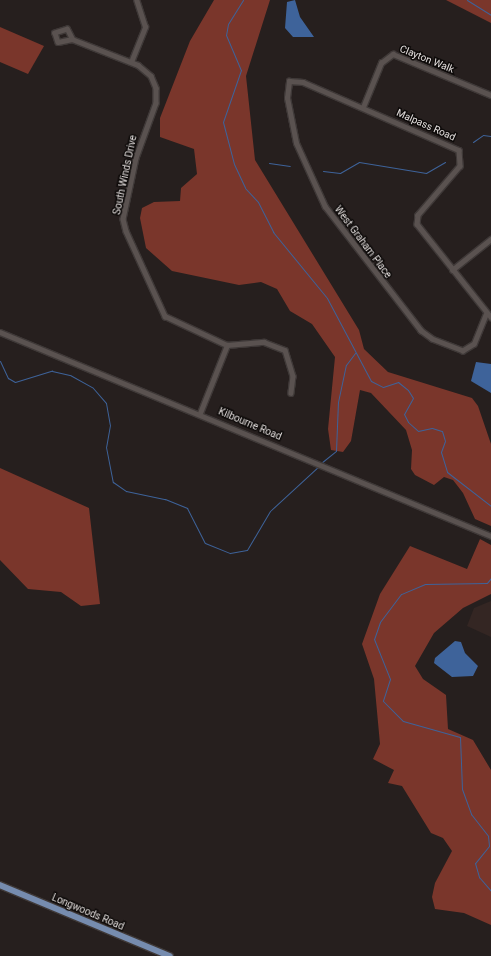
<!DOCTYPE html>
<style>
body{margin:0}
#map{position:relative;width:491px;height:956px;overflow:hidden;background:#261f1e;font-family:Roboto,sans-serif}
div>[style]{position:absolute}
.built>*{inset:0;background:#342623}
.forest>*{inset:0;background:#7a362b}
.water>*{inset:0;background:#3e639a}
.stream>*{height:1px;margin:-0.5px;padding:0 0.5px;transform-origin:0.5px;border-radius:0.5px;background:#3e639a}
.roads{filter:drop-shadow(1px 0 #3f3938) drop-shadow(-1px 0 #3f3938) drop-shadow(0 1px #3f3938) drop-shadow(0 -1px #3f3938)}
.minor>*{height:4.5px;margin:-2.25px;padding:0 2.25px;transform-origin:2.25px;border-radius:2.25px;background:#5a5250}
.major>*{height:5.5px;margin:-2.75px;padding:0 2.75px;transform-origin:2.75px;border-radius:2.75px;background:#768caf}
span{translate:-50% -50%;white-space:nowrap;text-align:center;line-height:1.15;-webkit-text-stroke:3px #0d0a09;paint-order:stroke}
.street-label{font-size:10px;color:#e7e2e1}
</style>
<div id="map">
<div class="built">
<div style="clip-path:polygon(491px 601px,491px 637px,467px 626px,474px 608px)"></div>
</div>
<div class="forest">
<div style="clip-path:polygon(214px 0,270px 0,246px 76px,255px 160px,359px 330px,364px 349px,388px 372px,472px 398px,478px 406px,491px 444px,491px 526px,475px 519px,463px 493px,453px 480px,444px 477px,434px 485px,415px 475px,411px 469px,412px 450px,406px 430px,371px 393px,360px 390px,351px 441px,343px 452px,331px 450px,328px 429px,335px 357px,312px 324px,290px 311px,277px 289px,261px 282px,239px 285px,172px 271px,146px 248px,140px 218px,142px 208px,154px 202px,180px 201px,181px 188px,197px 174px,194px 149px,160px 137px,160px 118px,190px 41px)"></div>
<div style="clip-path:polygon(446px 0,491px 0,491px 23px)"></div>
<div style="clip-path:polygon(0 27px,44px 46px,28px 74px,0 62px)"></div>
<div style="clip-path:polygon(0 468px,89px 508px,100px 604px,81px 606px,61px 592px,28px 589px,0 560px)"></div>
<div style="clip-path:polygon(480px 539px,491px 545px,491px 594px,463px 608px,434px 633px,415px 666px,423px 679px,446px 695px,448px 729px,473px 740px,491px 770px,491px 925px,464px 913px,435px 909px,432px 897px,435px 883px,452px 851px,443px 838px,431px 833px,402px 786px,388px 783px,394px 770px,373px 759px,380px 744px,374px 679px,362px 644px,380px 594px,410px 546px,467px 569px)"></div>
</div>
<div class="water">
<div style="clip-path:polygon(295px 0,300px 17px,314px 37px,293px 37px,285px 28px,287px 2px)"></div>
<div style="clip-path:polygon(476px 362px,491px 364px,491px 393px,471px 381px)"></div>
<div style="clip-path:polygon(455px 641px,461px 642px,465px 653px,478px 666px,473px 676px,452px 677px,434px 663px,435px 658px)"></div>
</div>
<div class="stream">
<div style="left:243px;top:0;width:28px;rotate:122deg"></div>
<div style="left:228px;top:24px;width:11px;rotate:100deg"></div>
<div style="left:226px;top:35px;width:38px;rotate:67deg"></div>
<div style="left:241px;top:70px;width:55px;rotate:109.1deg"></div>
<div style="left:223px;top:122px;width:43px;rotate:75.3deg"></div>
<div style="left:234px;top:164px;width:26px;rotate:65deg"></div>
<div style="left:245px;top:188px;width:19px;rotate:47deg"></div>
<div style="left:258px;top:202px;width:34px;rotate:63deg"></div>
<div style="left:273px;top:232px;width:85px;rotate:50.7deg"></div>
<div style="left:327px;top:298px;width:94px;rotate:62.1deg"></div>
<div style="left:371px;top:381px;width:13px;rotate:27deg"></div>
<div style="left:383px;top:387px;width:16px;rotate:-18deg"></div>
<div style="left:398px;top:382px;width:13px;rotate:39deg"></div>
<div style="left:408px;top:390px;width:9px;rotate:58deg"></div>
<div style="left:413px;top:398px;width:18px;rotate:119deg"></div>
<div style="left:404px;top:414px;width:9px;rotate:63deg"></div>
<div style="left:408px;top:422px;width:13px;rotate:42deg"></div>
<div style="left:418px;top:431px;width:14px;rotate:-12deg"></div>
<div style="left:432px;top:428px;width:10px;rotate:17deg"></div>
<div style="left:442px;top:431px;width:10px;rotate:73deg"></div>
<div style="left:445px;top:441px;width:12px;rotate:110deg"></div>
<div style="left:441px;top:452px;width:21px;rotate:73deg"></div>
<div style="left:447px;top:472px;width:56px;rotate:37.7deg"></div>
<div style="left:467px;top:0;width:28px;rotate:32deg"></div>
<div style="left:473px;top:142px;width:12px;rotate:-35deg"></div>
<div style="left:483px;top:135px;width:8px;rotate:7deg"></div>
<div style="left:269px;top:163px;width:21px;rotate:8deg"></div>
<div style="left:323px;top:171px;width:17px;rotate:7deg"></div>
<div style="left:340px;top:173px;width:22px;rotate:-30deg"></div>
<div style="left:359px;top:162px;width:68px;rotate:9.3deg"></div>
<div style="left:426px;top:173px;width:22px;rotate:-30deg"></div>
<div style="left:0;top:361px;width:19px;rotate:65deg"></div>
<div style="left:8px;top:378px;width:8px;rotate:30deg"></div>
<div style="left:15px;top:382px;width:39px;rotate:-17deg"></div>
<div style="left:52px;top:371px;width:18px;rotate:13deg"></div>
<div style="left:70px;top:375px;width:26px;rotate:29deg"></div>
<div style="left:93px;top:388px;width:20px;rotate:49deg"></div>
<div style="left:106px;top:403px;width:22px;rotate:80deg"></div>
<div style="left:110px;top:425px;width:22px;rotate:100deg"></div>
<div style="left:106px;top:447px;width:36px;rotate:79deg"></div>
<div style="left:113px;top:482px;width:16px;rotate:35deg"></div>
<div style="left:126px;top:491px;width:40px;rotate:12deg"></div>
<div style="left:165px;top:499px;width:24px;rotate:22deg"></div>
<div style="left:187px;top:508px;width:39px;rotate:63deg"></div>
<div style="left:205px;top:543px;width:27px;rotate:22deg"></div>
<div style="left:230px;top:553px;width:17px;rotate:-10deg"></div>
<div style="left:247px;top:550px;width:45px;rotate:-59.5deg"></div>
<div style="left:270px;top:511px;width:67px;rotate:-42.6deg"></div>
<div style="left:321px;top:463px;width:19px;rotate:-39deg"></div>
<div style="left:336px;top:451px;width:49px;rotate:-87.7deg"></div>
<div style="left:338px;top:402px;width:38px;rotate:-78deg"></div>
<div style="left:346px;top:365px;width:15px;rotate:-53deg"></div>
<div style="left:491px;top:578px;width:6px;rotate:129deg"></div>
<div style="left:487px;top:583px;width:62px;rotate:179.1deg"></div>
<div style="left:425px;top:584px;width:26px;rotate:157deg"></div>
<div style="left:401px;top:594px;width:35px;rotate:127deg"></div>
<div style="left:380px;top:622px;width:18px;rotate:109deg"></div>
<div style="left:374px;top:639px;width:43px;rotate:68.2deg"></div>
<div style="left:390px;top:679px;width:23px;rotate:108deg"></div>
<div style="left:383px;top:701px;width:28px;rotate:45deg"></div>
<div style="left:403px;top:721px;width:59px;rotate:15.7deg"></div>
<div style="left:460px;top:737px;width:52px;rotate:87.8deg"></div>
<div style="left:462px;top:789px;width:27px;rotate:70deg"></div>
<div style="left:471px;top:814px;width:28px;rotate:52deg"></div>
<div style="left:488px;top:836px;width:10px;rotate:84deg"></div>
<div style="left:489px;top:846px;width:22px;rotate:129deg"></div>
<div style="left:475px;top:863px;width:15px;rotate:74deg"></div>
<div style="left:479px;top:877px;width:18px;rotate:49deg"></div>
</div>
<div class="roads">
<div class="minor">
<div style="left:72px;top:39px;width:11px;rotate:-117deg"></div>
<div style="left:67px;top:29px;width:13px;rotate:162deg"></div>
<div style="left:55px;top:33px;width:9px;rotate:72deg"></div>
<div style="left:58px;top:42px;width:14px;rotate:-12deg"></div>
<div style="left:72px;top:39px;width:71px;rotate:21.5deg"></div>
<div style="left:138px;top:65px;width:17px;rotate:40deg"></div>
<div style="left:151px;top:76px;width:13px;rotate:67deg"></div>
<div style="left:156px;top:88px;width:15px;rotate:90deg"></div>
<div style="left:156px;top:103px;width:59px;rotate:110deg"></div>
<div style="left:136px;top:158px;width:62px;rotate:102deg"></div>
<div style="left:123px;top:219px;width:12px;rotate:76deg"></div>
<div style="left:126px;top:231px;width:94px;rotate:65.4deg"></div>
<div style="left:165px;top:316px;width:68px;rotate:25.1deg"></div>
<div style="left:131px;top:62px;width:38px;rotate:-68deg"></div>
<div style="left:145px;top:27px;width:28px;rotate:-108deg"></div>
<div style="left:363px;top:107px;width:48px;rotate:-67.8deg"></div>
<div style="left:381px;top:63px;width:15px;rotate:-37deg"></div>
<div style="left:393px;top:54px;width:106px;rotate:22.7deg"></div>
<div style="left:452px;top:270px;width:50px;rotate:-38.5deg"></div>
<div style="left:486px;top:315px;width:31px;rotate:112deg"></div>
<div style="left:474px;top:344px;width:13px;rotate:148deg"></div>
<div style="left:463px;top:351px;width:33px;rotate:-159deg"></div>
<div style="left:432px;top:339px;width:14px;rotate:-144deg"></div>
<div style="left:421px;top:331px;width:157px;rotate:-127.7deg"></div>
<div style="left:325px;top:207px;width:70px;rotate:-114.4deg"></div>
<div style="left:296px;top:143px;width:46px;rotate:-101.3deg"></div>
<div style="left:287px;top:98px;width:17px;rotate:-83deg"></div>
<div style="left:289px;top:81px;width:14px;rotate:4deg"></div>
<div style="left:303px;top:82px;width:170px;rotate:23.6deg"></div>
<div style="left:459px;top:150px;width:16px;rotate:86deg"></div>
<div style="left:460px;top:166px;width:65px;rotate:130.6deg"></div>
<div style="left:418px;top:215px;width:9px;rotate:96deg"></div>
<div style="left:417px;top:224px;width:119px;rotate:51.5deg"></div>
<div style="left:0;top:332px;width:532px;rotate:22.56deg"></div>
<div style="left:200px;top:413px;width:73px;rotate:-68.3deg"></div>
<div style="left:227px;top:345px;width:37px;rotate:-5deg"></div>
<div style="left:264px;top:342px;width:22px;rotate:21deg"></div>
<div style="left:285px;top:350px;width:27px;rotate:73deg"></div>
<div style="left:293px;top:376px;width:17px;rotate:97deg"></div>
</div>
<div class="major">
<div style="left:0;top:885px;width:184px;rotate:22.7deg"></div>
</div>
</div>
<div class="street-label">
<span style="left:427px;top:59px;rotate:22deg">Clayton Walk</span>
<span style="left:426px;top:125px;rotate:24deg">Malpass Road</span>
<span style="left:125px;top:175px;rotate:-78deg">South Winds Drive</span>
<span style="left:363px;top:242px;rotate:53deg">West Graham Place</span>
<span style="left:250px;top:424px;rotate:23deg">Kilbourne Road</span>
<span style="left:88px;top:912px;rotate:23deg">Longwoods Road</span>
</div>
</div>
